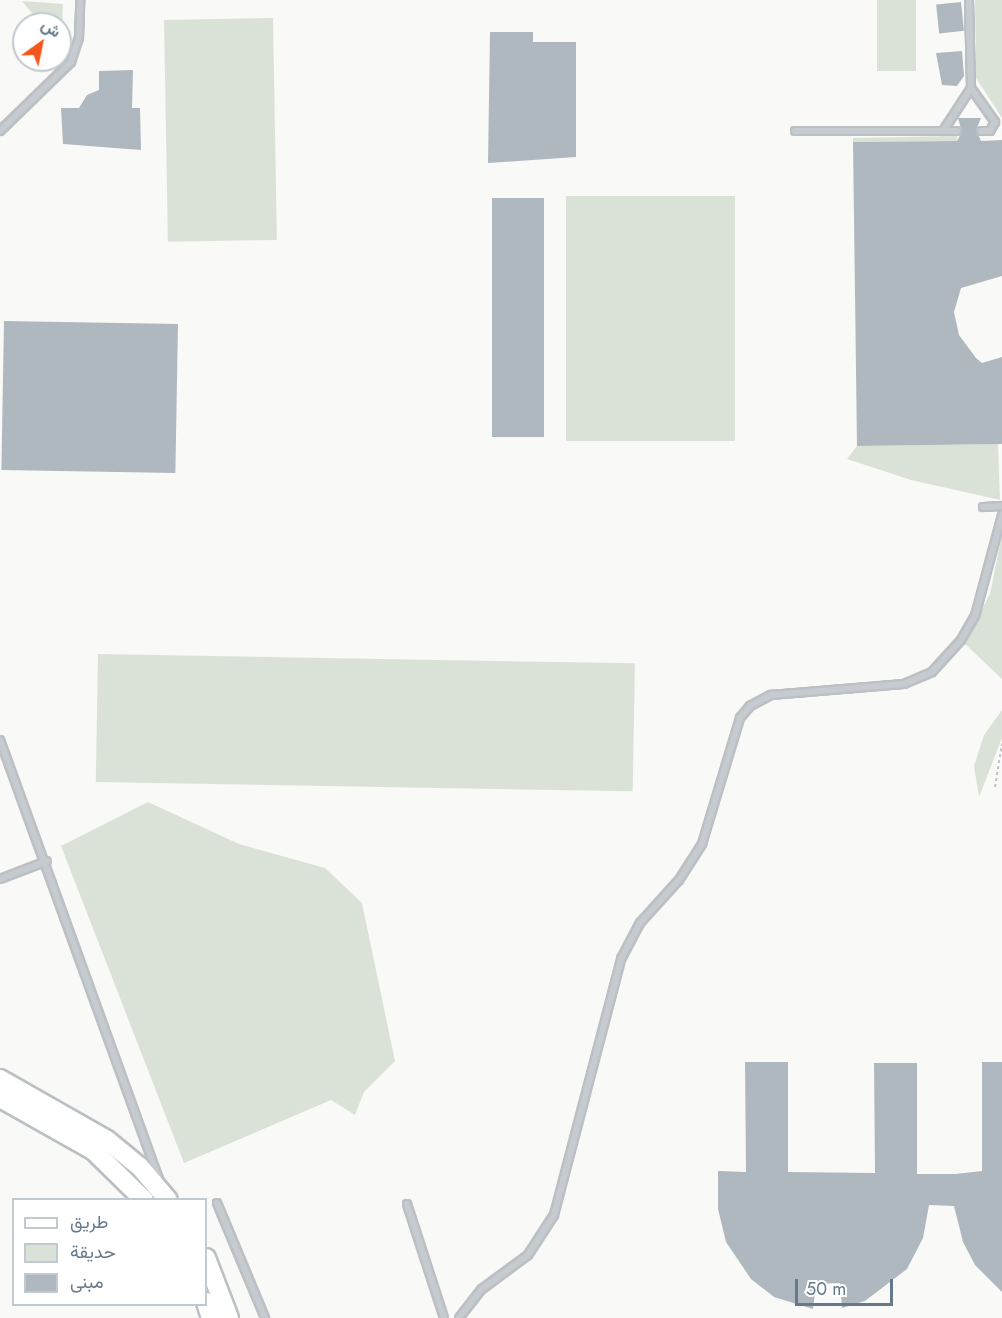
<!DOCTYPE html>
<meta charset="utf-8">
<style>
body{margin:0}
#map{position:relative;width:1002px;height:1318px;overflow:hidden;background:#f9f9f7;font-family:Jost,Vazirmatn,sans-serif}
div>[style]{position:absolute}
.green>*{inset:0;background:#dae2d7;transform-origin:0 0}
.building>*{inset:0;background:#afb8bf;transform-origin:0 0}
.path>*{height:2px;margin-top:-1px;transform-origin:0;background:repeating-linear-gradient(90deg,#c0c3c5 0 3px,transparent 0 6px)}
.roads{filter:drop-shadow(2px 0 #bbc0c5) drop-shadow(-2px 0 #bbc0c5) drop-shadow(0 2px #bbc0c5) drop-shadow(0 -2px #bbc0c5)}
.service>*{height:6px;margin:-3px;padding:0 3px;transform-origin:3px;border-radius:3px;background:#c6cbcf}
.secondary>*{height:18px;margin:-9px;padding:0 9px;transform-origin:9px;border-radius:9px;background:#fff}
span{translate:-50% -50%;white-space:nowrap;text-align:center;line-height:1.15;-webkit-text-stroke:6px #fff;paint-order:stroke}
.legend{position:absolute;left:12px;top:1198px;width:195px;height:108px;box-sizing:border-box;background:#fff;border:2px solid #c1c9d1;margin:0;padding:8px 10px;list-style:none;font-size:18px;color:#65798b}
.legend li{display:flex;align-items:center;gap:12px;height:30px}
.legend b{width:30px;border:2px solid #c1c9d1}
.north{position:absolute;left:12px;top:12px;width:60px;height:60px;box-sizing:border-box;background:#fff;border:2px solid #c1c9d1;border-radius:50%;rotate:33deg;font-size:16px;font-weight:700;line-height:24px;text-align:center;color:#65798b}
.north::after{content:'';display:block;margin:auto;width:21px;height:27px;background:#f4561b;clip-path:polygon(50% 0,100% 100%,50% 72%,0 100%)}
.scale{position:absolute;left:795px;top:1279px;width:98px;height:27px;box-sizing:border-box;border:3px solid #65798b;border-top:0;padding-left:8px;font-size:18px;line-height:21px;white-space:nowrap;color:#65798b;-webkit-text-stroke:4px #fff;paint-order:stroke}
</style>
<div id="map">
<div class="green">
<div style="left:877px;top:0;width:39px;height:71px"></div>
<div style="clip-path:polygon(975px 0,1002px 0,1002px 118px,976px 78px)"></div>
<div style="clip-path:polygon(22px 1px,63px 4px,61px 47px,60px 24px,41px 24px)"></div>
<div style="left:273px;top:18px;width:222px;height:109px;rotate:89deg"></div>
<div style="clip-path:polygon(957px 136px,957px 141px,853px 142px,853px 138px)"></div>
<div style="left:566px;top:196px;width:169px;height:245px"></div>
<div style="clip-path:polygon(998px 444px,1000px 500px,911px 480px,847px 459px,857px 446px)"></div>
<div style="clip-path:polygon(1002px 534px,1002px 679px,964px 643px,990px 594px)"></div>
<div style="left:98px;top:654px;width:537px;height:128px;rotate:1deg"></div>
<div style="clip-path:polygon(1002px 710px,1002px 738px,979px 797px,974px 766px,984px 735px)"></div>
<div style="clip-path:polygon(148px 802px,239px 844px,325px 868px,362px 903px,395px 1061px,364px 1092px,355px 1115px,331px 1100px,184px 1163px,61px 846px)"></div>
</div>
<div class="building">
<div style="left:961px;top:2px;width:29px;height:25px;rotate:84deg"></div>
<div style="clip-path:polygon(490px 32px,533px 32px,533px 42px,576px 42px,576px 157px,488px 163px)"></div>
<div style="clip-path:polygon(962px 51px,964px 76px,957px 86px,942px 85px,936px 53px)"></div>
<div style="clip-path:polygon(133px 70px,132px 108px,140px 108px,141px 150px,63px 144px,61px 108px,79px 108px,87px 95px,99px 90px,99px 71px)"></div>
<div style="clip-path:polygon(958px 118px,981px 118px,976px 130px,981px 141px,1002px 140px,1002px 276px,961px 288px,954px 312px,959px 335px,976px 358px,982px 363px,1002px 357px,1002px 444px,857px 446px,853px 142px,957px 141px,962px 132px)"></div>
<div style="left:492px;top:198px;width:52px;height:239px"></div>
<div style="left:4px;top:321px;width:174px;height:149px;rotate:1deg"></div>
<div style="clip-path:polygon(745px 1062px,788px 1062px,788px 1172px,875px 1173px,874px 1063px,917px 1063px,917px 1174px,955px 1174px,982px 1171px,982px 1062px,1002px 1062px,1002px 1292px,975px 1265px,963px 1242px,954px 1206px,929px 1205px,923px 1238px,907px 1269px,865px 1301px,842px 1308px,840px 1283px,816px 1284px,813px 1309px,774px 1297px,751px 1279px,726px 1242px,718px 1209px,718px 1171px,746px 1172px)"></div>
</div>
<div class="path">
<div style="left:995px;top:787px;width:44px;rotate:-80.8deg"></div>
</div>
<div class="roads">
<div class="service">
<div style="left:971px;top:88px;width:42px;rotate:54.8deg"></div>
<div style="left:995px;top:122px;width:10px;rotate:119deg"></div>
<div style="left:990px;top:131px;width:9px;rotate:180deg"></div>
<div style="left:0;top:131px;width:99px;rotate:-44.2deg"></div>
<div style="left:71px;top:62px;width:25px;rotate:-72deg"></div>
<div style="left:79px;top:38px;width:38px;rotate:-88deg"></div>
<div style="left:795px;top:131px;width:162px"></div>
<div style="left:943px;top:131px;width:51px;rotate:-56.9deg"></div>
<div style="left:971px;top:88px;width:88px;rotate:-91.3deg"></div>
<div style="left:983px;top:507px;width:19px;rotate:-3deg"></div>
<div style="left:0;top:740px;width:469px;rotate:70.1deg"></div>
<div style="left:0;top:879px;width:50px;rotate:-21deg"></div>
<div style="left:217px;top:1203px;width:125px;rotate:67.3deg"></div>
<div style="left:407px;top:1204px;width:120px;rotate:72deg"></div>
<div style="left:459px;top:1318px;width:37px;rotate:-52deg"></div>
<div style="left:482px;top:1289px;width:57px;rotate:-36.5deg"></div>
<div style="left:528px;top:1255px;width:48px;rotate:-57deg"></div>
<div style="left:554px;top:1215px;width:265px;rotate:-75.3deg"></div>
<div style="left:621px;top:959px;width:41px;rotate:-62.2deg"></div>
<div style="left:640px;top:923px;width:58px;rotate:-47.8deg"></div>
<div style="left:679px;top:880px;width:43px;rotate:-57.4deg"></div>
<div style="left:702px;top:844px;width:132px;rotate:-73.2deg"></div>
<div style="left:740px;top:718px;width:16px;rotate:-50deg"></div>
<div style="left:750px;top:706px;width:24px;rotate:-28deg"></div>
<div style="left:771px;top:695px;width:133px;rotate:-4.7deg"></div>
<div style="left:904px;top:684px;width:30px;rotate:-23deg"></div>
<div style="left:932px;top:672px;width:43px;rotate:-47.8deg"></div>
<div style="left:961px;top:640px;width:28px;rotate:-60deg"></div>
<div style="left:975px;top:616px;width:105px;rotate:-75deg"></div>
</div>
<div class="secondary">
<div style="left:0;top:1079px;width:123px;rotate:29.7deg"></div>
<div style="left:107px;top:1140px;width:43px;rotate:39.3deg"></div>
<div style="left:140px;top:1167px;width:43px;rotate:49.7deg"></div>
<div style="left:0;top:1098px;width:108px;rotate:29.4deg"></div>
<div style="left:94px;top:1151px;width:70px;rotate:44.4deg"></div>
<div style="left:206px;top:1258px;width:64px;rotate:69deg"></div>
<div style="left:206px;top:1302px;width:17px;rotate:73deg"></div>
</div>
</div>
<ul class="legend">
<li><b style="height:8px;background:#fff"></b>طريق</li>
<li><b style="height:16px;background:#dae2d7"></b>حديقة</li>
<li><b style="height:16px;background:#afb8bf"></b>مبنى</li>
</ul>
<div class="north">ش</div>
<div class="scale">50 m</div>
</div>
